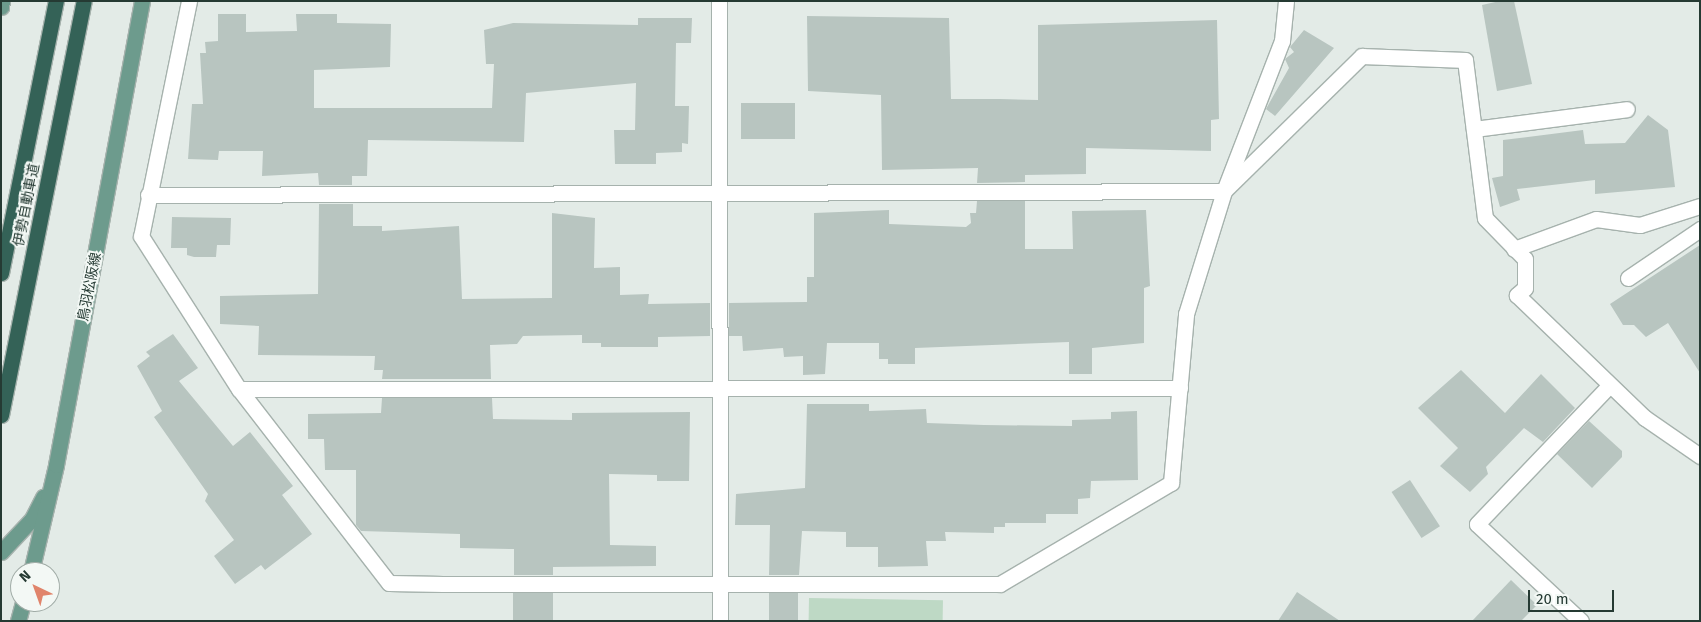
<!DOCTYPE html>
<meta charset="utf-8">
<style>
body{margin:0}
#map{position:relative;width:1701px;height:622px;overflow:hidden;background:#e3ebe7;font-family:"Fira Sans","Noto Sans JP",sans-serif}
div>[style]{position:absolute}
.green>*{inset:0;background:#bed9c5;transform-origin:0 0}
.building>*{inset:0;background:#b8c5c0;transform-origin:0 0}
.roads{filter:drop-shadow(1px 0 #a6b2ad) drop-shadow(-1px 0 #a6b2ad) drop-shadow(0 1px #a6b2ad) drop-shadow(0 -1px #a6b2ad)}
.minor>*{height:15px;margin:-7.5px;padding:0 7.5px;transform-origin:7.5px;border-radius:7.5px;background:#fff}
.major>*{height:15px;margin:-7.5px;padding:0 7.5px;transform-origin:7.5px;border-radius:7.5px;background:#6d9b8d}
.highway>*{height:15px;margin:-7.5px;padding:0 7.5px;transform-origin:7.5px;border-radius:7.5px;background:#346257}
span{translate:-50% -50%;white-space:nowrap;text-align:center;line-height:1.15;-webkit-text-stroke:4px #f3f8f5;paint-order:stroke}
.street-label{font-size:14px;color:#253a33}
.frame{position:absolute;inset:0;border:2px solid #253a33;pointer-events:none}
.north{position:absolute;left:10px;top:562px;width:50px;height:50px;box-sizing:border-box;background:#f3f8f5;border:1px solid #a1aca7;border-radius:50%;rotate:318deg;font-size:14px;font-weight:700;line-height:20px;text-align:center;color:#253a33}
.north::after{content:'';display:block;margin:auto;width:18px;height:22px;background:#e0846b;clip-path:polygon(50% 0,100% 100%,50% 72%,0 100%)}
.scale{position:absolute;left:1528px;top:590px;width:86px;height:22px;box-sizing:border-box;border:2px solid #253a33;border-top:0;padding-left:6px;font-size:15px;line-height:18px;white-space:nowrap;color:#253a33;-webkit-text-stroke:4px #f3f8f5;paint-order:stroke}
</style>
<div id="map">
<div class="green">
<div style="left:809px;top:598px;width:134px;height:23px;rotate:1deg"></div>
</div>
<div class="building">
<div style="clip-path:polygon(1500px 1px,1514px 1px,1532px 84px,1497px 91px,1482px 5px)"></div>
<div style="clip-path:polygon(218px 14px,246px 14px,246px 32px,297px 31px,296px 14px,337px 14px,337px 23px,391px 24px,390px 67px,314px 70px,314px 108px,492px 108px,494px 64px,486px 64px,484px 30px,513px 23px,638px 25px,638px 18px,692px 18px,691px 43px,676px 43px,675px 106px,689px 106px,688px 144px,682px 143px,682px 152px,656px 153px,656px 164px,615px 164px,614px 130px,635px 130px,636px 83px,526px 93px,524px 142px,368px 140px,367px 176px,352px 176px,352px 185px,319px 185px,318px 173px,262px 176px,263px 151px,219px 151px,218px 160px,188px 159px,192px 104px,203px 104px,200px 53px,206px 53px,205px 42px,218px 41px)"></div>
<div style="clip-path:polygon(807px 16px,949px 18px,951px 99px,1000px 99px,1038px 100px,1038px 25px,1217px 20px,1219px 119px,1211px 120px,1211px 151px,1086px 148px,1086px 174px,1025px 175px,1025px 182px,977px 183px,978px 168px,882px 170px,881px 95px,808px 91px)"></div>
<div style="clip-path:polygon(1304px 30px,1334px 48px,1275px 116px,1266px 109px,1289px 68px,1285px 59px,1294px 52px,1290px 47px)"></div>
<div style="left:795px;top:103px;width:36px;height:54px;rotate:90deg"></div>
<div style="clip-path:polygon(1648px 115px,1668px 130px,1675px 187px,1595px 194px,1595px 180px,1517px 189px,1520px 200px,1500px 207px,1492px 178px,1503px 176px,1503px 140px,1583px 130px,1585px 144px,1625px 143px)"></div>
<div style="clip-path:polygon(977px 201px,1025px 201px,1025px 249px,1073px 249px,1072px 211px,1146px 210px,1150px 286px,1144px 288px,1144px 343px,1092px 348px,1092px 374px,1069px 374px,1069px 342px,915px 348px,915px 364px,888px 364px,888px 359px,879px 359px,879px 343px,827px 343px,825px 374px,803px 375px,803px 356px,784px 357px,783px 348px,743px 351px,742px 336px,729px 336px,729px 303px,807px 302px,807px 277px,814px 277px,814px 213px,889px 210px,889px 224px,966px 227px,971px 223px,970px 213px,976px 213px)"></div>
<div style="clip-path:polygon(319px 204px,353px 204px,353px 226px,382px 226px,382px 231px,459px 226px,462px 299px,552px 298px,552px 213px,595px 218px,594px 268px,620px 267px,620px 295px,649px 294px,648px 304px,710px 303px,710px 336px,658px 337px,658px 347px,601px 347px,601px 343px,582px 343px,582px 335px,523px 336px,517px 344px,490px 345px,491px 379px,382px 379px,383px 370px,374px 370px,375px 356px,258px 355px,259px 326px,220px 324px,220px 296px,318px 294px)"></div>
<div style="clip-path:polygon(172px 217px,231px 218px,230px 245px,217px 245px,216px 257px,194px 257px,187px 255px,187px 248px,171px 248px)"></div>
<div style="clip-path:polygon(1700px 245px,1700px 373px,1668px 323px,1646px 337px,1634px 325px,1623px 325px,1610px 304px)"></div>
<div style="clip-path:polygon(173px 334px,198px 368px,179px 381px,233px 446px,250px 432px,293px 486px,282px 495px,312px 534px,265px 570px,261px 565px,235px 584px,214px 556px,234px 540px,205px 501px,208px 494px,154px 417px,162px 411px,137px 366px,150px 356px,146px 352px)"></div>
<div style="clip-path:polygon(1461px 370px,1505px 413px,1541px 374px,1575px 408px,1543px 442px,1524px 428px,1486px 467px,1488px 474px,1470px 492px,1440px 466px,1458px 448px,1418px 408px)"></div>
<div style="clip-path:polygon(382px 398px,492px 398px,493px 419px,572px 420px,572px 413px,690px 412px,689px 481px,657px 481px,657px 475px,609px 474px,610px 545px,656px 546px,656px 566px,553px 567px,553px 575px,514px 575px,514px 549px,460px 548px,460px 534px,361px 531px,356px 525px,356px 470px,325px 470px,324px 439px,308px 439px,308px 414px,381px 413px)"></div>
<div style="clip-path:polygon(807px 404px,869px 404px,869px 411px,926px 409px,927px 423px,984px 425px,1072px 426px,1072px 420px,1111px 419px,1111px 412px,1137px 411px,1138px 480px,1091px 481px,1090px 498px,1078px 499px,1078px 514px,1046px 514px,1046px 523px,1005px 523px,1005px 527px,994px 527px,994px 533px,945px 532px,946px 541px,926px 541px,928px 566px,878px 567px,878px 547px,846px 547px,846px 532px,802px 531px,799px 575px,769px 575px,770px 525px,735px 525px,736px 494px,805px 488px)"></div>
<div style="clip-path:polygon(1589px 421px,1622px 451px,1622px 457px,1592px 488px,1557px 454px)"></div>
<div style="left:1410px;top:480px;width:55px;height:22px;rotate:57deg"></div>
<div style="clip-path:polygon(1511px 580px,1537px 605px,1521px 621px,1472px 621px)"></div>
<div style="clip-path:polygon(1297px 592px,1340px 621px,1278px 621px)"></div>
<div style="left:513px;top:593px;width:40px;height:28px"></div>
<div style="left:769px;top:593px;width:29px;height:28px"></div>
</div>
<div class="roads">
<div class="minor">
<div style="left:189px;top:1px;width:240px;rotate:101.5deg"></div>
<div style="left:141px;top:236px;width:182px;rotate:57.4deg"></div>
<div style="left:239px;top:389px;width:245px;rotate:52.3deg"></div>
<div style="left:389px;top:583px;width:54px;rotate:1.1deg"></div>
<div style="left:443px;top:584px;width:557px"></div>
<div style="left:1000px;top:584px;width:199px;rotate:-30.6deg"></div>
<div style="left:1171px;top:483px;width:170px;rotate:-84.9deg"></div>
<div style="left:1186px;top:314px;width:129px;rotate:-72.8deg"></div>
<div style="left:1224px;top:191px;width:161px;rotate:-68.9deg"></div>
<div style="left:1282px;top:41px;width:40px;rotate:-84.3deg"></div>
<div style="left:719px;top:1px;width:620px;rotate:89.91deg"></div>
<div style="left:1474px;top:129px;width:154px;rotate:-7.4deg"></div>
<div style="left:148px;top:195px;width:1076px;rotate:-0.21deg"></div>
<div style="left:1224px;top:191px;width:193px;rotate:-44.4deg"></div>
<div style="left:1362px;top:56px;width:103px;rotate:2.2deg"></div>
<div style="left:1465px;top:60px;width:159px;rotate:82.8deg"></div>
<div style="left:1485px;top:218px;width:57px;rotate:45.7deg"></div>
<div style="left:1525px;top:259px;width:29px;rotate:90deg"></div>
<div style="left:1525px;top:288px;width:11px;rotate:139deg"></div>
<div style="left:1517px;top:295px;width:178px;rotate:43.9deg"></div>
<div style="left:1645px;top:418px;width:67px;rotate:34.6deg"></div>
<div style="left:1514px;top:249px;width:87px;rotate:-20.1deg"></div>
<div style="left:1596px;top:219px;width:44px;rotate:7.8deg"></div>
<div style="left:1640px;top:225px;width:63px;rotate:-17.6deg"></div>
<div style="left:1628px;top:278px;width:87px;rotate:-34.2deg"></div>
<div style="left:239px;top:389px;width:941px;rotate:-0.06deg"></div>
<div style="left:1581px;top:621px;width:142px;rotate:-137deg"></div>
<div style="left:1477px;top:524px;width:191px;rotate:-46.3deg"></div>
</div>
<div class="major">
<div style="left:1px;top:7px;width:6px;rotate:-81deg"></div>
<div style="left:1px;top:552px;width:45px;rotate:-46.8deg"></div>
<div style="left:32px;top:519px;width:25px;rotate:-63deg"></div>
<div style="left:31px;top:572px;width:110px;rotate:-76.8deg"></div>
<div style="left:56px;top:465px;width:472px;rotate:-79.5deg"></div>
<div style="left:18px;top:621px;width:20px;rotate:-75deg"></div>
</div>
<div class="highway">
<div style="left:1px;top:273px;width:278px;rotate:-78.6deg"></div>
<div style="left:1px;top:415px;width:422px;rotate:-78.7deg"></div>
</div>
</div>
<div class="street-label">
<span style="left:27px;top:205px;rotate:-79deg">伊勢自動車道</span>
<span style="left:90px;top:287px;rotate:-79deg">鳥羽松阪線</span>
</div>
<div class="frame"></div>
<div class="north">N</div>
<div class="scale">20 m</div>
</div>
